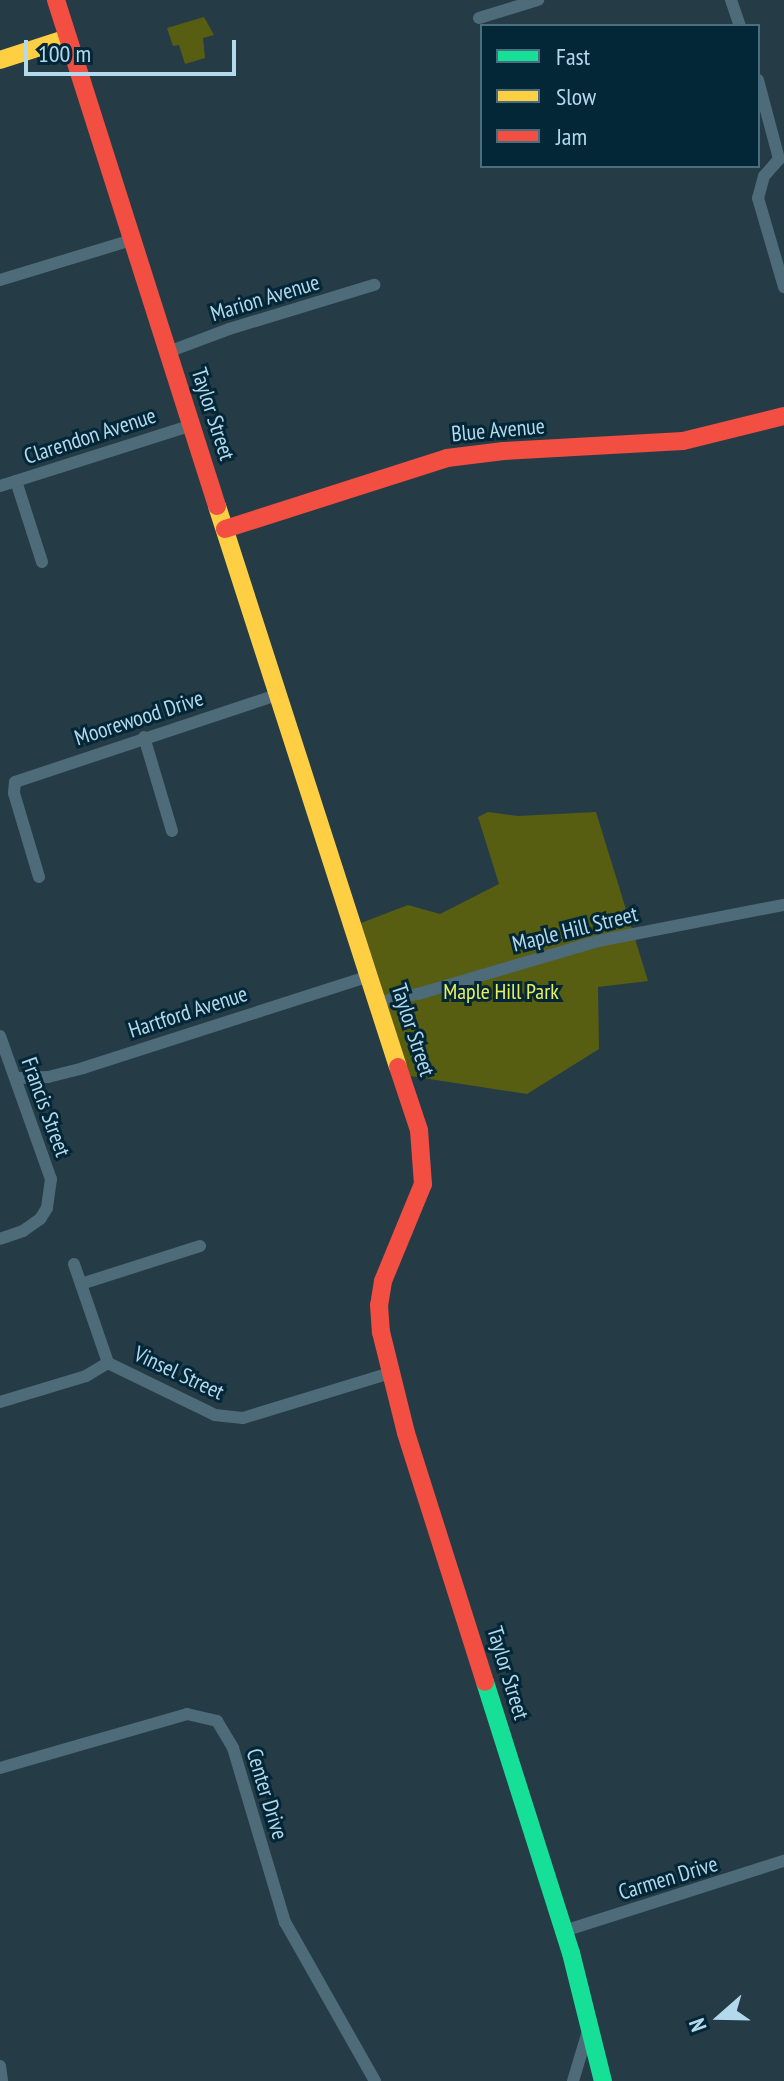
<!DOCTYPE html>
<style>
body{margin:0}
#map{position:relative;width:784px;height:2081px;overflow:hidden;background:#253c47;font-family:"PT Sans Narrow",sans-serif}
div>[style]{position:absolute}
.green>*{inset:0;background:#575d11}
.street>*{height:12px;margin:-6px;padding:0 6px;transform-origin:6px;border-radius:6px;background:#4d6b78}
.fast>*{height:18px;margin:-9px;padding:0 9px;transform-origin:9px;border-radius:9px;background:#16e098}
.slow>*{height:18px;margin:-9px;padding:0 9px;transform-origin:9px;border-radius:9px;background:#ffcf43}
.jam>*{height:18px;margin:-9px;padding:0 9px;transform-origin:9px;border-radius:9px;background:#f24e42}
span{translate:-50% -50%;white-space:nowrap;text-align:center;line-height:1.15;-webkit-text-stroke:6px #032737;paint-order:stroke}
.street-label{font-size:22px;color:#b3d9ed}
.park-label{font-size:22px;color:#e8ee5d}
.legend{position:absolute;left:480px;top:24px;width:280px;height:144px;box-sizing:border-box;background:#032737;border:2px solid #496e80;margin:0;padding:10px 14px;list-style:none;font-size:24px;color:#b3d9ed}
.legend li{display:flex;align-items:center;gap:16px;height:40px}
.legend b{width:40px;border:2px solid #496e80}
.north{position:absolute;left:680px;top:1977px;width:80px;height:80px;-webkit-text-stroke:6px #032737;paint-order:stroke;rotate:250deg;font-size:22px;font-weight:700;line-height:32px;text-align:center;color:#b3d9ed}
.north::after{content:'';display:block;margin:auto;width:28px;height:36px;background:#b3d9ed;clip-path:polygon(50% 0,100% 100%,50% 72%,0 100%)}
.scale{position:absolute;left:24px;top:40px;width:212px;height:36px;box-sizing:border-box;border:4px solid #b3d9ed;border-top:0;padding-left:10px;font-size:24px;line-height:28px;white-space:nowrap;color:#b3d9ed;-webkit-text-stroke:6px #032737;paint-order:stroke}
</style>
<div id="map">
<div class="green">
<div style="clip-path:polygon(204px 17px,214px 35px,203px 38px,205px 58px,185px 64px,179px 45px,173px 46px,167px 28px)"></div>
<div style="clip-path:polygon(488px 812px,518px 816px,596px 812px,648px 981px,598px 987px,599px 1049px,527px 1094px,410px 1076px,361px 923px,408px 905px,440px 914px,499px 884px,478px 817px)"></div>
</div>
<div class="street">
<div style="left:731px;top:0;width:28px;rotate:71deg"></div>
<div style="left:479px;top:18px;width:62px;rotate:-17deg"></div>
<div style="left:758px;top:80px;width:82px;rotate:75.1deg"></div>
<div style="left:779px;top:159px;width:23px;rotate:131deg"></div>
<div style="left:764px;top:176px;width:23px;rotate:105deg"></div>
<div style="left:758px;top:198px;width:93px;rotate:73.7deg"></div>
<div style="left:0;top:280px;width:138px;rotate:-16.9deg"></div>
<div style="left:168px;top:352px;width:65px;rotate:-20.7deg"></div>
<div style="left:229px;top:329px;width:152px;rotate:-16.9deg"></div>
<div style="left:16px;top:481px;width:85px;rotate:72.2deg"></div>
<div style="left:0;top:486px;width:201px;rotate:-17.6deg"></div>
<div style="left:144px;top:737px;width:98px;rotate:73.4deg"></div>
<div style="left:39px;top:877px;width:88px;rotate:-106.6deg"></div>
<div style="left:14px;top:793px;width:11px;rotate:-85deg"></div>
<div style="left:15px;top:782px;width:275px;rotate:-18.4deg"></div>
<div style="left:379px;top:1002px;width:40px;rotate:-12deg"></div>
<div style="left:418px;top:994px;width:188px;rotate:-16.4deg"></div>
<div style="left:598px;top:941px;width:189px;rotate:-11deg"></div>
<div style="left:0;top:1036px;width:152px;rotate:70.4deg"></div>
<div style="left:51px;top:1179px;width:29px;rotate:98deg"></div>
<div style="left:47px;top:1208px;width:13px;rotate:122deg"></div>
<div style="left:40px;top:1219px;width:21px;rotate:145deg"></div>
<div style="left:23px;top:1231px;width:24px;rotate:161deg"></div>
<div style="left:18px;top:1078px;width:30px;rotate:-2deg"></div>
<div style="left:48px;top:1077px;width:36px;rotate:-14deg"></div>
<div style="left:83px;top:1068px;width:301px;rotate:-17.8deg"></div>
<div style="left:74px;top:1264px;width:105px;rotate:71deg"></div>
<div style="left:81px;top:1284px;width:125px;rotate:-17.7deg"></div>
<div style="left:0;top:1402px;width:90px;rotate:-16.8deg"></div>
<div style="left:86px;top:1376px;width:26px;rotate:-31deg"></div>
<div style="left:108px;top:1363px;width:119px;rotate:25.9deg"></div>
<div style="left:215px;top:1415px;width:28px;rotate:6deg"></div>
<div style="left:243px;top:1418px;width:154px;rotate:-17deg"></div>
<div style="left:0;top:1768px;width:195px;rotate:-16.1deg"></div>
<div style="left:187px;top:1714px;width:31px;rotate:13deg"></div>
<div style="left:217px;top:1721px;width:31px;rotate:59deg"></div>
<div style="left:233px;top:1748px;width:182px;rotate:73.4deg"></div>
<div style="left:285px;top:1922px;width:183px;rotate:60.5deg"></div>
<div style="left:564px;top:1931px;width:231px;rotate:-17.7deg"></div>
<div style="left:0;top:2066px;width:15px;rotate:82deg"></div>
<div style="left:573px;top:2081px;width:52px;rotate:-73.3deg"></div>
</div>
<div class="fast">
<div style="left:485px;top:1682px;width:284px;rotate:72.4deg"></div>
<div style="left:571px;top:1953px;width:132px;rotate:76deg"></div>
</div>
<div class="slow">
<div style="left:0;top:60px;width:71px;rotate:-17.9deg"></div>
<div style="left:217px;top:506px;width:589px;rotate:72.12deg"></div>
</div>
<div class="jam">
<div style="left:56px;top:0;width:531px;rotate:72.35deg"></div>
<div style="left:225px;top:529px;width:233px;rotate:-17.7deg"></div>
<div style="left:447px;top:458px;width:57px;rotate:-7deg"></div>
<div style="left:504px;top:451px;width:179px;rotate:-3.2deg"></div>
<div style="left:683px;top:441px;width:104px;rotate:-13.9deg"></div>
<div style="left:398px;top:1067px;width:66px;rotate:71.6deg"></div>
<div style="left:419px;top:1130px;width:54px;rotate:85.8deg"></div>
<div style="left:423px;top:1184px;width:105px;rotate:112.4deg"></div>
<div style="left:383px;top:1281px;width:24px;rotate:99deg"></div>
<div style="left:379px;top:1305px;width:27px;rotate:86deg"></div>
<div style="left:381px;top:1332px;width:104px;rotate:76.1deg"></div>
<div style="left:406px;top:1433px;width:261px;rotate:72.4deg"></div>
</div>
<div class="street-label">
<span style="left:265px;top:298px;rotate:-17deg">Marion Avenue</span>
<span style="left:213px;top:414px;rotate:72deg">Taylor Street</span>
<span style="left:498px;top:430px;rotate:-5deg">Blue Avenue</span>
<span style="left:90px;top:436px;rotate:-18deg">Clarendon Avenue</span>
<span style="left:139px;top:718px;rotate:-18deg">Moorewood Drive</span>
<span style="left:575px;top:929px;rotate:-14deg">Maple Hill Street</span>
<span style="left:188px;top:1012px;rotate:-18deg">Hartford Avenue</span>
<span style="left:413px;top:1030px;rotate:72deg">Taylor Street</span>
<span style="left:46px;top:1107px;rotate:70deg">Francis Street</span>
<span style="left:179px;top:1373px;rotate:25deg">Vinsel Street</span>
<span style="left:508px;top:1673px;rotate:73deg">Taylor Street</span>
<span style="left:267px;top:1794px;rotate:73deg">Center Drive</span>
<span style="left:668px;top:1878px;rotate:-17deg">Carmen Drive</span>
</div>
<div class="park-label">
<span style="left:501px;top:992px">Maple Hill Park</span>
</div>
<ul class="legend">
<li><b style="height:10px;background:#16e098"></b>Fast</li>
<li><b style="height:10px;background:#ffcf43"></b>Slow</li>
<li><b style="height:10px;background:#f24e42"></b>Jam</li>
</ul>
<div class="north">N</div>
<div class="scale">100 m</div>
</div>
